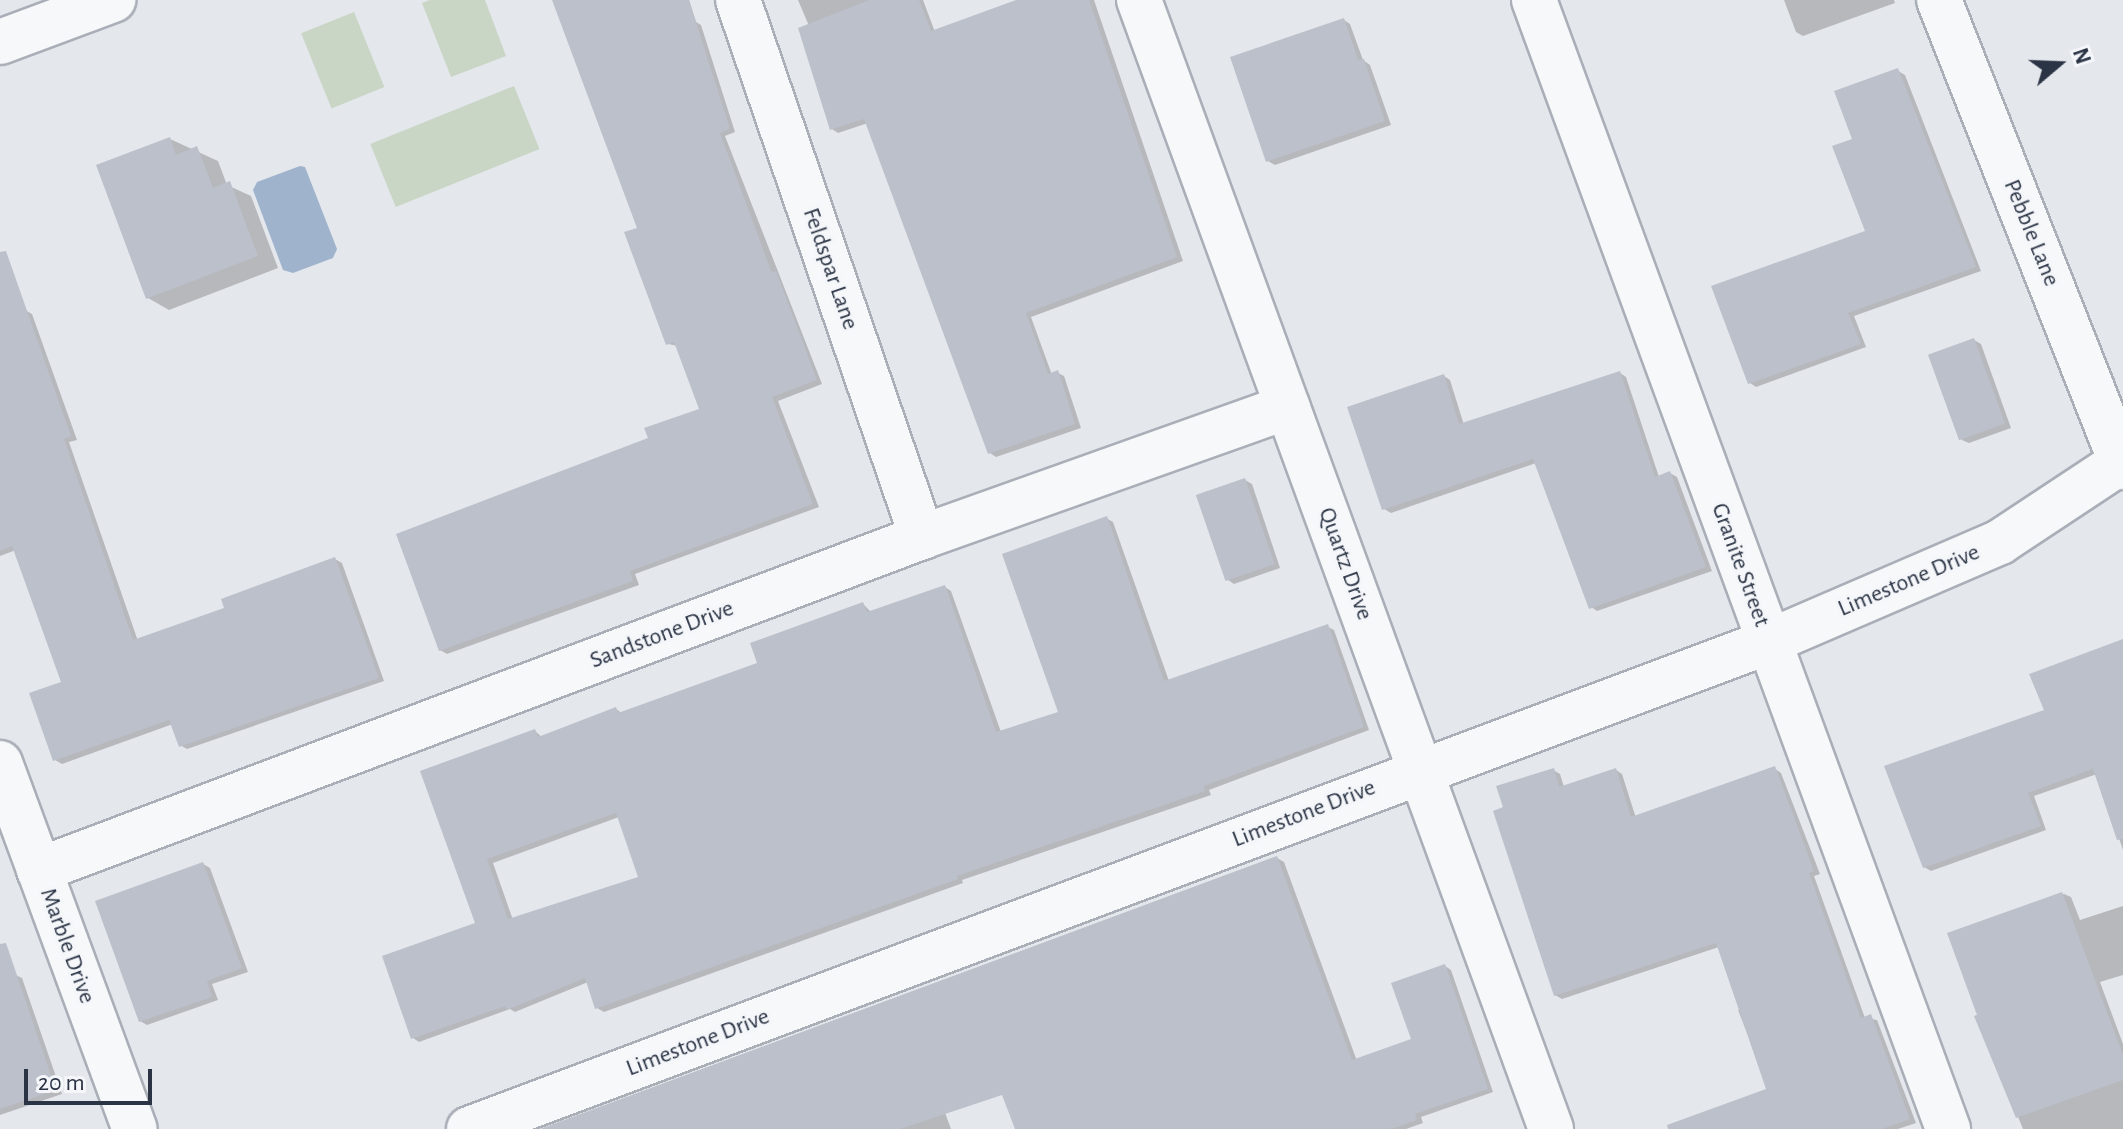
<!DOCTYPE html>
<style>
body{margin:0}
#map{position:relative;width:2123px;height:1129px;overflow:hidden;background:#e4e7ec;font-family:"Alegreya Sans",sans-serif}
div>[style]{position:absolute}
.green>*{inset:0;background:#c9d6c5;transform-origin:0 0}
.water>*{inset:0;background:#9fb4cc}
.shadow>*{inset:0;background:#0003}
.building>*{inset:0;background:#bbc0ca;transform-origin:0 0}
.roads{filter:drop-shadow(2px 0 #a9aeb7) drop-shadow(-2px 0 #a9aeb7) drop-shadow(0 2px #a9aeb7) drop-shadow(0 -2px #a9aeb7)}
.minor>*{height:44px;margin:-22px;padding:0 22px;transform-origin:22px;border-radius:22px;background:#f7f8fa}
span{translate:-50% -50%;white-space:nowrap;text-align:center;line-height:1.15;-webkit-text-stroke:6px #f4f6f9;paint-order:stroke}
.street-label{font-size:24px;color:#2b3445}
.north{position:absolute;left:2019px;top:24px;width:80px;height:80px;-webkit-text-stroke:6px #f4f6f9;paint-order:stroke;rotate:71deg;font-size:22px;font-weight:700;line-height:32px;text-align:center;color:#2b3445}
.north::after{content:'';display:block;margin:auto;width:28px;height:36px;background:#2b3445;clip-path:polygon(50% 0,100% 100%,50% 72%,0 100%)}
.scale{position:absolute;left:24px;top:1069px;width:128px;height:36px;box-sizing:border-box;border:4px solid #2b3445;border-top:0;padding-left:10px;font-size:24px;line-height:28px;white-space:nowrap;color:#2b3445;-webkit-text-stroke:6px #f4f6f9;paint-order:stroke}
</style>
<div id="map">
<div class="green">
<div style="clip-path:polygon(430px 0,485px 0,506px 56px,451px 77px,422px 3px)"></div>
<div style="left:354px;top:12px;width:81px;height:57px;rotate:68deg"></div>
<div style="left:514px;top:86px;width:68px;height:155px;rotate:68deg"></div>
</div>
<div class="water">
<div style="clip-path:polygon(300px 166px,305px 167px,337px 249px,333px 258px,293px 273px,283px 270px,253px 190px,257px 182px)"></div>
</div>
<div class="shadow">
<div style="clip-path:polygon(554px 0,689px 0,696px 22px,701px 25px,735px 132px,725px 136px,822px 384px,778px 401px,819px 507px,635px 574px,639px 585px,447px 654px,440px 650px,650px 440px,702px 410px,678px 346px,668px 344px,640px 229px)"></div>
<div style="clip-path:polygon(798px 0,923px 0,935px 32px,1022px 0,1094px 0,1183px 261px,1031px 317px,1052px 375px,1058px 373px,1064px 376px,1081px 428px,996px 457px,990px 453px,868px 123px,838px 133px,832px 129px,809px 26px)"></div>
<div style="clip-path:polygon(1784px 0,1894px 0,1895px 3px,1803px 36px,1796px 32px)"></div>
<div style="clip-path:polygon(1344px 20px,1350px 24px,1363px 60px,1370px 65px,1391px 125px,1275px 165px,1268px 161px)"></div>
<div style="clip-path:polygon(1898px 71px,1905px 75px,1981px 271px,1854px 316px,1866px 347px,1756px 387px,1750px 383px,1868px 232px,1854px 140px)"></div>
<div style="clip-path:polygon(170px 139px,218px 161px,227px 185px,251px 196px,278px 268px,169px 310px,148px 298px)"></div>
<div style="clip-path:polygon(0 269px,25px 310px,32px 314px,77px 440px,69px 442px,138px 641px,227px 609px,335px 559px,342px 563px,384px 681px,187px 749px,180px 745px,173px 724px,62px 764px,55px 760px,64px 683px,16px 550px,0 556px)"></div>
<div style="clip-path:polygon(1974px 340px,1981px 344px,2011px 428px,1969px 443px,1962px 440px)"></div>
<div style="clip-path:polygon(1620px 373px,1626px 377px,1659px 477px,1670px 473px,1677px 477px,1712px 571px,1597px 611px,1591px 607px,1536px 463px,1391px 513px,1384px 509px,1444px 376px,1450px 380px,1464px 425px)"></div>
<div style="clip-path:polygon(1245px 480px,1252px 484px,1280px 568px,1234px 584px,1228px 580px)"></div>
<div style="clip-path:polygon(evenodd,1106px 518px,1113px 522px,1169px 681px,1328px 627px,1334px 630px,1369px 730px,1209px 790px,1211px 795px,962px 880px,963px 883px,604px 1012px,597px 1008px,588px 982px,515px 1012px,510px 1009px,419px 1042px,413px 1038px,478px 924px,423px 772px,535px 731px,543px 738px,616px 709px,623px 714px,760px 664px,863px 604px,871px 612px,945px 587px,951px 591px,1001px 732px,1060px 713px,1106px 518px,619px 817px,641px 878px,513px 920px,493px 863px,619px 817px)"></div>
<div style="clip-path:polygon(2123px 641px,2123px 850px,2097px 774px,2034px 796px,2046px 830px,1931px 871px,1924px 867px,2046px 711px)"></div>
<div style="clip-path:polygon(1775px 769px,1781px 773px,1820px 874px,1814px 876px,1865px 1018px,1877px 1020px,1916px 1123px,1898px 1129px,1785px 1129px,1738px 1010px,1742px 1009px,1719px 947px,1562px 999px,1555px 995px,1505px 809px,1553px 770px,1560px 774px,1564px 787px,1616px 770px,1622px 774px,1636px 818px)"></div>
<div style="clip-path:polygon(1277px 858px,1284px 862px,1357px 1061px,1414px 1040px,1445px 966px,1451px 970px,1493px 1092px,1421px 1117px,1423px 1123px,1406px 1129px,1017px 1129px,982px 1037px,925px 1058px,951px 1129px,590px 1129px)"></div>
<div style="clip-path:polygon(203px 864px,210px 868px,248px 972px,212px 984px,218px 1000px,147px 1025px,140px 1021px)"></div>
<div style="clip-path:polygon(2064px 894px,2071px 897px,2080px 920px,2123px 906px,2123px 975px,2100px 982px,2123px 1044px,2123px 1129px,2023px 1129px,1977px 1017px,1980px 1016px,1949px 934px)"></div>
<div style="clip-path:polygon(15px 975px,22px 978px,62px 1094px,0 1115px,0 980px)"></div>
</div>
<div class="building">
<div style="clip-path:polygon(552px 0,689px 0,730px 129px,720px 133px,772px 273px,776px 271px,817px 380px,772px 397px,813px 504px,630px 571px,633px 581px,439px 651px,396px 534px,648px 438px,644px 428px,699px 409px,674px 342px,666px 345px,624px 232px,637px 228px)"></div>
<div style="clip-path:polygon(869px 0,919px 0,931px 31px,1016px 0,1089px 0,1177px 257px,1026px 313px,1048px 374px,1058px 370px,1075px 424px,988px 454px,864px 119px,830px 130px,798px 28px)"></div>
<div style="clip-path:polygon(1344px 18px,1358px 60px,1364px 59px,1385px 121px,1266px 162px,1230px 57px)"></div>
<div style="clip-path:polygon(1898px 68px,1976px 267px,1848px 313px,1861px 344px,1748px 384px,1711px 286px,1865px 231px,1832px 146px,1852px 139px,1834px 91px)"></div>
<div style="clip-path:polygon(170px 137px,176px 155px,197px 146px,213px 188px,230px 181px,258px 256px,146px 299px,96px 165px)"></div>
<div style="clip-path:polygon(6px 251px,71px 436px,64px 439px,133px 640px,224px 608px,221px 599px,335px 557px,379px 678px,179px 747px,169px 720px,53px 761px,29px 693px,61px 682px,12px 546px,0 551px,0 252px)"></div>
<div style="left:1974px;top:338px;width:91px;height:49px;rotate:70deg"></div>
<div style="clip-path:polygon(1620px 371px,1655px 477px,1670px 471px,1706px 567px,1589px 609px,1533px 459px,1382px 510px,1347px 407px,1444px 374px,1459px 424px)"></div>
<div style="left:1245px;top:478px;width:91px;height:52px;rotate:71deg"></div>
<div style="clip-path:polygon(evenodd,1107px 516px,1164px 681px,1328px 624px,1364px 727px,1204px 786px,1205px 791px,957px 876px,958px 879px,595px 1009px,585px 978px,507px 1010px,505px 1006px,411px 1039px,382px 956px,475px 923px,420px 771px,535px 729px,538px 737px,616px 707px,618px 713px,757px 663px,750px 643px,863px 602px,867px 612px,945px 585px,996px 732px,1058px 712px,1002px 554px,1107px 516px,616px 813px,638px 877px,508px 919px,487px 859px,616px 813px)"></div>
<div style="clip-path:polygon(2123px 639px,2123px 839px,2117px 840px,2093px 769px,2028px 793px,2041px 826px,1923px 868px,1884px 766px,2044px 710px,2029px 674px)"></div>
<div style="clip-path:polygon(1775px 766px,1814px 871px,1809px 873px,1861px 1018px,1871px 1014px,1910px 1119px,1882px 1129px,1668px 1129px,1667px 1125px,1766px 1089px,1716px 943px,1554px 996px,1493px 811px,1503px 807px,1496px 786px,1554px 768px,1559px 787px,1616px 768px,1631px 817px)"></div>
<div style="clip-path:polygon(1277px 856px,1352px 1060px,1411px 1039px,1391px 983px,1445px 964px,1488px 1089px,1415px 1114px,1417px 1120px,1391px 1129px,1015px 1129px,1002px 1095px,900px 1129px,540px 1129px)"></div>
<div style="clip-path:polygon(203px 862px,242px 968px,207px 981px,212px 997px,139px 1022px,95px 901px)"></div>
<div style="clip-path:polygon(2062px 892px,2123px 1055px,2123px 1080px,2016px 1118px,1974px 1016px,1977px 1015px,1947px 933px)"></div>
<div style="clip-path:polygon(6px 943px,56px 1090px,0 1109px,0 944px)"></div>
</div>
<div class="roads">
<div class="minor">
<div style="left:738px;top:0;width:568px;rotate:71.09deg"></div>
<div style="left:1139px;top:0;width:1202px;rotate:69.95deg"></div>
<div style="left:1534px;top:0;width:1203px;rotate:69.86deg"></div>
<div style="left:1939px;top:0;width:502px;rotate:68.5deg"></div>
<div style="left:0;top:42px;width:121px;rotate:-20.4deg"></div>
<div style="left:0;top:763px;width:390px;rotate:69.8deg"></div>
<div style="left:39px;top:870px;width:944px;rotate:-20.66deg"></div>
<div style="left:922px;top:537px;width:388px;rotate:-19.6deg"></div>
<div style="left:469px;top:1129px;width:1387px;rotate:-20.55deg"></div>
<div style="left:1768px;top:642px;width:253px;rotate:-23.3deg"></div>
<div style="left:2000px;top:542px;width:145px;rotate:-33.5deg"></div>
</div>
</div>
<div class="street-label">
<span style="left:2031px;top:233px;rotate:68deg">Pebble Lane</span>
<span style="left:830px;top:269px;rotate:71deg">Feldspar Lane</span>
<span style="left:1345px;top:564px;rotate:70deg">Quartz Drive</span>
<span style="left:1740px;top:565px;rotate:70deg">Granite Street</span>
<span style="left:1909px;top:581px;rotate:-23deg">Limestone Drive</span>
<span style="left:662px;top:635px;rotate:-21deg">Sandstone Drive</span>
<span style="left:1304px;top:814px;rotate:-21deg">Limestone Drive</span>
<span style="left:67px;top:946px;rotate:70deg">Marble Drive</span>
<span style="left:698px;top:1043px;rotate:-21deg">Limestone Drive</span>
</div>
<div class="north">N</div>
<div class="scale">20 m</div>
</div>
